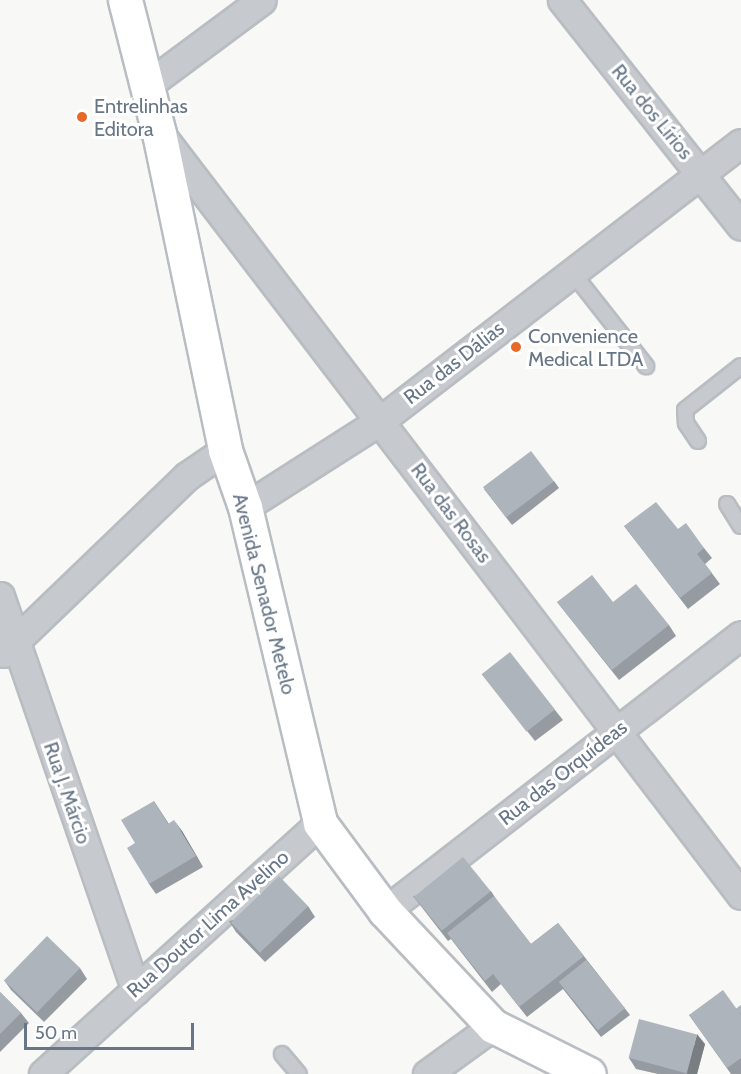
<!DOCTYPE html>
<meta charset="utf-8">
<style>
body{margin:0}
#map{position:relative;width:741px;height:1074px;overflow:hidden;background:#f8f8f6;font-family:Cabin,sans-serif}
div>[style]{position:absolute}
.roads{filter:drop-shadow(2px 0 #b8bdc2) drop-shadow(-2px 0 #b8bdc2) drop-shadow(0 2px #b8bdc2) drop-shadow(0 -2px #b8bdc2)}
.lane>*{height:14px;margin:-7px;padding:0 7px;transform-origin:7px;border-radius:7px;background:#c6c9cd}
.street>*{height:27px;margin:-13.5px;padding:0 13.5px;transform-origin:13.5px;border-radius:13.5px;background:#c6c9cd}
.secondary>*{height:33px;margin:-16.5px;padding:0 16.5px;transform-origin:16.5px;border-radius:16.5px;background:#fff}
.wall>*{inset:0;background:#959ba1}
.shaded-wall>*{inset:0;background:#797e83}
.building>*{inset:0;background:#adb4bb;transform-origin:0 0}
.dots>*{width:16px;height:16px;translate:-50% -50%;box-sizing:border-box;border:3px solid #fff;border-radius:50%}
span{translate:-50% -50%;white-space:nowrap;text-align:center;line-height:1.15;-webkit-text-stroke:6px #fff;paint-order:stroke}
.poi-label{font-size:20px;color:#677687}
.left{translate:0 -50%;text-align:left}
.street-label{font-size:20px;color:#677687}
.scale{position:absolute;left:24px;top:1023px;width:170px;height:27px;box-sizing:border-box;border:3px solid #677687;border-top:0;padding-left:8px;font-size:18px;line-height:21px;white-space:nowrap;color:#677687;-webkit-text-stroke:4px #fff;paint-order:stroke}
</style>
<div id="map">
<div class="roads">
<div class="lane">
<div style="left:572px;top:272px;width:120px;rotate:51.8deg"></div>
<div style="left:698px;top:441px;width:22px;rotate:-124deg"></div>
<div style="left:686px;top:423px;width:13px;rotate:-94deg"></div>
<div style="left:685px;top:410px;width:71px;rotate:-38.2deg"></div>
<div style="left:727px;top:504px;width:26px;rotate:58deg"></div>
<div style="left:282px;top:1054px;width:26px;rotate:50deg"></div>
</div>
<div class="street">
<div style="left:562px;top:0;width:288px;rotate:51.6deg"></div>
<div style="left:146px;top:86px;width:144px;rotate:-36.6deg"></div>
<div style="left:161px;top:135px;width:956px;rotate:52.65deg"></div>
<div style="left:245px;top:507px;width:161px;rotate:-32.6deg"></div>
<div style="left:381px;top:420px;width:454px;rotate:-37.6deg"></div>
<div style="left:0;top:596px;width:417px;rotate:71deg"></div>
<div style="left:3px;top:653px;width:255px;rotate:-43.9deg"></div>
<div style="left:187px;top:476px;width:46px;rotate:-34.4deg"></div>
<div style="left:385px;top:911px;width:450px;rotate:-37.8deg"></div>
<div style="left:43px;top:1074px;width:374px;rotate:-42.2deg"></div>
<div style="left:427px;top:1074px;width:82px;rotate:-36deg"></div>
</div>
<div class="secondary">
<div style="left:125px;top:0;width:137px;rotate:75.7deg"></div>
<div style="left:159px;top:133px;width:324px;rotate:78.2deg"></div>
<div style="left:225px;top:450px;width:60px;rotate:70.7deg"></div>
<div style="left:245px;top:507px;width:325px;rotate:76.6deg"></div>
<div style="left:320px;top:823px;width:109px;rotate:53.5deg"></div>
<div style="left:385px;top:911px;width:158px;rotate:46.8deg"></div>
<div style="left:493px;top:1026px;width:107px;rotate:26.6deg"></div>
</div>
</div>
<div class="wall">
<div style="clip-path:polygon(554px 481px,559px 488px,512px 525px,484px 489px)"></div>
<div style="clip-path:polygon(624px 526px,678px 529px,704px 548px,712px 558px,705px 564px,720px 584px,688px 609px)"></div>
<div style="clip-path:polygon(557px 602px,613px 602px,669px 625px,676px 636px,619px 680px)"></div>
<div style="clip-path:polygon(482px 674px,555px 710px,563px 720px,535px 741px)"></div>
<div style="clip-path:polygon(154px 801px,169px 824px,182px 831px,203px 867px,156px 894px,149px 884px,135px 843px)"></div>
<div style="clip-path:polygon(491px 891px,498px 902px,531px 944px,558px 923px,630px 1015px,601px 1037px,563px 989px,527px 1017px,501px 984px,492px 992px,451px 939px,448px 941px,413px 896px)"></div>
<div style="clip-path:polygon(308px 906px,315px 917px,265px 962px,236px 932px,229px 921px)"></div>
<div style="clip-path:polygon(80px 968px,87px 979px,44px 1022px,11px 990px,4px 980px)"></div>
<div style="clip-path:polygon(0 992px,21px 1013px,29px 1023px,0 1052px)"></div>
<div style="clip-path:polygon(741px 1005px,741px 1074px,731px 1074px,689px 1015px,736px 1009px)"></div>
<div style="clip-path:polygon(705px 1044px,697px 1074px,658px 1074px,636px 1069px,629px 1058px)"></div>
</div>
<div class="shaded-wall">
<div style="clip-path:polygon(174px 820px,182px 831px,203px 867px,196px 856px)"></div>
<div style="clip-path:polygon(697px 1034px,705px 1044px,697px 1074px,688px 1074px,687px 1073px)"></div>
</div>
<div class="building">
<div style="left:531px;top:451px;width:38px;height:60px;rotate:53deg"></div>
<div style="clip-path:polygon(656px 502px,678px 529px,686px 523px,704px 548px,697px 554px,712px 573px,680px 598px,624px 526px)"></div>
<div style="clip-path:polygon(592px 575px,613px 602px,636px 584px,669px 625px,612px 670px,557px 602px)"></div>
<div style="left:510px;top:652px;width:73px;height:36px;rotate:52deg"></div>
<div style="clip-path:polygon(154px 801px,168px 824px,174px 820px,196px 856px,149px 884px,127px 848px,135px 843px,121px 820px)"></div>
<div style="left:463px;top:857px;width:44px;height:63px;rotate:51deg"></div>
<div style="left:279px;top:876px;width:42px;height:67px;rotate:46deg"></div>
<div style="clip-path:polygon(494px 896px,531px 944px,558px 923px,584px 956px,519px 1007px,493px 974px,485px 981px,447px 933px)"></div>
<div style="left:47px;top:936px;width:46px;height:62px;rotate:44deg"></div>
<div style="left:586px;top:960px;width:62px;height:35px;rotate:51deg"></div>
<div style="clip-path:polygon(723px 990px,741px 1015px,741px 1058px,727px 1068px,689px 1015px)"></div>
<div style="clip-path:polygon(0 992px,21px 1013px,0 1034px)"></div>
<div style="clip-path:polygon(741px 1005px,741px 1015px,736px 1009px)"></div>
<div style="left:639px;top:1019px;width:60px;height:40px;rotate:15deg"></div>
</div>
<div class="dots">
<div style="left:82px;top:117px;background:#e76827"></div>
<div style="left:516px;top:347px;background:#e76827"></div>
</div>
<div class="poi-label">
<span class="left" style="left:94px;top:118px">Entrelinhas<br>Editora</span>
<span class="left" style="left:528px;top:348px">Convenience<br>Medical LTDA</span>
</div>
<div class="street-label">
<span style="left:652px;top:112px;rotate:51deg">Rua dos Lírios</span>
<span style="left:454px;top:363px;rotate:-38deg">Rua das Dálias</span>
<span style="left:451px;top:513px;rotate:53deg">Rua das Rosas</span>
<span style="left:264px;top:594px;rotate:76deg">Avenida Senador Metelo</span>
<span style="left:563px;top:773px;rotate:-38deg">Rua das Orquídeas</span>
<span style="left:67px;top:793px;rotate:71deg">Rua J. Márcio</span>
<span style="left:208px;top:924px;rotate:-42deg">Rua Doutor Lima Avelino</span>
</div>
<div class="scale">50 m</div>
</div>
